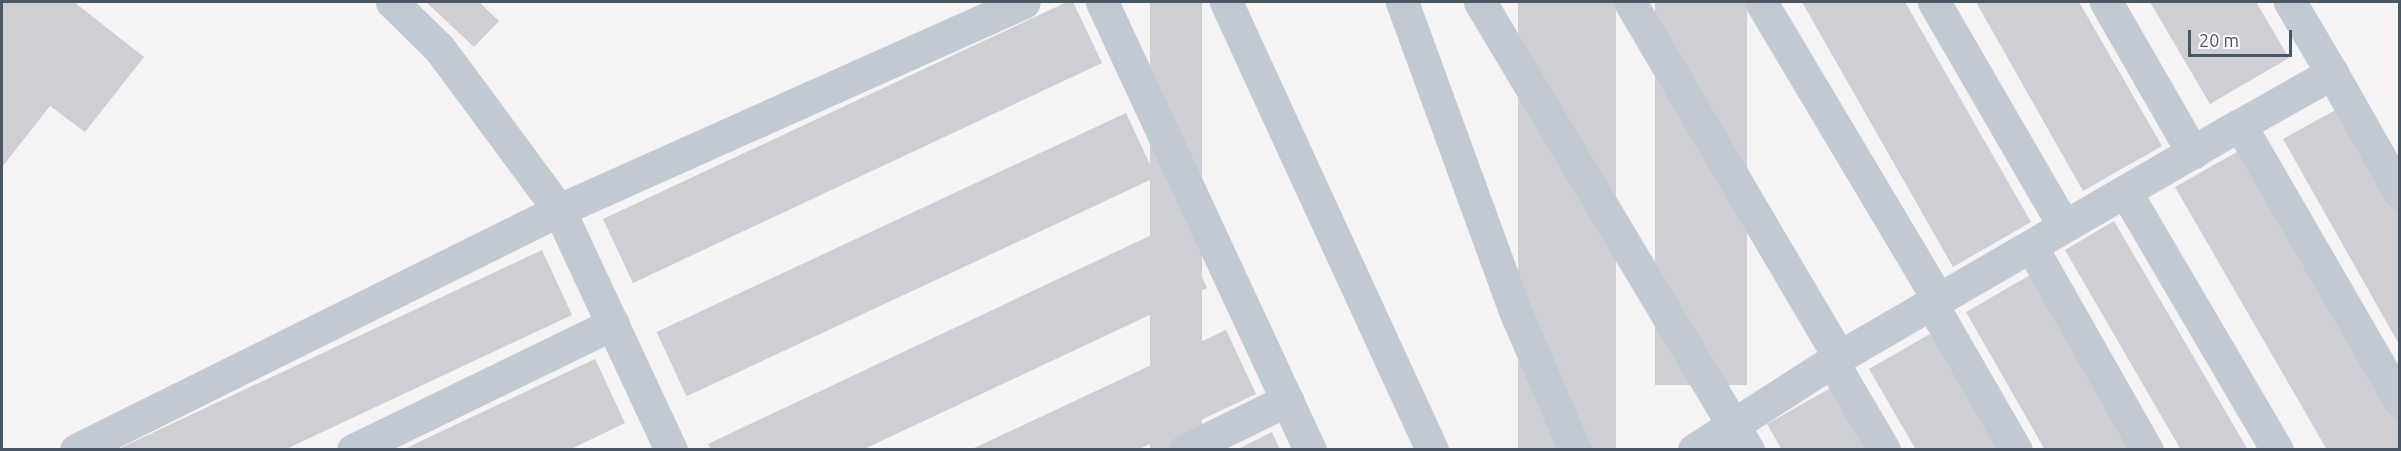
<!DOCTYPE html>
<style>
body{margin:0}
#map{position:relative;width:2401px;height:451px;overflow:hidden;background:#f5f3f3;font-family:Ubuntu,sans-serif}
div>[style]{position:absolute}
.building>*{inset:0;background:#cdcfd5;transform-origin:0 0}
.minor>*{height:33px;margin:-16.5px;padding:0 16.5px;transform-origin:16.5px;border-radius:16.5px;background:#c1cad2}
span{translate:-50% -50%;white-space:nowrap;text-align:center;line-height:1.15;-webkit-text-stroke:5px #fff;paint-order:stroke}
.frame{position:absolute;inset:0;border:3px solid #4a5661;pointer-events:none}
.scale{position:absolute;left:2188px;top:30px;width:104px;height:27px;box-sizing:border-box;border:3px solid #4a5661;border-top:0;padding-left:8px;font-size:18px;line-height:21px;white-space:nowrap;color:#4a5661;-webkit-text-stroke:4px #fff;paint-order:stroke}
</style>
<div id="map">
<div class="building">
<div style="clip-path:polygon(2px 2px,74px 2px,144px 57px,85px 132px,50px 106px,2px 167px)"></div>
<div style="clip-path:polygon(426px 2px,479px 2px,499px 21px,474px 47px)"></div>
<div style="clip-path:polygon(1067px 2px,1073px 2px,1102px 63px,633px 283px,603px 219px)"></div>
<div style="left:1150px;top:2px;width:52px;height:494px"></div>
<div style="left:1518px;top:2px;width:98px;height:455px"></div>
<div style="left:1655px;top:2px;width:92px;height:383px"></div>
<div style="clip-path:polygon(1802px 2px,1905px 2px,2031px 222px,1953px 267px)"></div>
<div style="clip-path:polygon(1976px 2px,2079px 2px,2162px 146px,2083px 191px)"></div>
<div style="clip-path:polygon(2150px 2px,2256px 2px,2289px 58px,2210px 104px)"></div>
<div style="clip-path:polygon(2350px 102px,2400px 189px,2400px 346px,2283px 139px)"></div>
<div style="left:1126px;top:113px;width:71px;height:518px;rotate:65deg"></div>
<div style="clip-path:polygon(2242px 149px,2400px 421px,2400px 450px,2327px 450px,2175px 187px)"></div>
<div style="clip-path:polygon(2114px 221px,2248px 450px,2181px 450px,2065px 250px)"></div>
<div style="clip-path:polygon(1177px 223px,1207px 288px,862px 450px,711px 450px,708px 444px)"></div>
<div style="clip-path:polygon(542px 250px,572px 315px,284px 450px,116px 450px)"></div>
<div style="clip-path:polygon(2032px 274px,2133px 450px,2045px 450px,1966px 312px)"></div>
<div style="clip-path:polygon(1226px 330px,1256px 394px,1137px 450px,970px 450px)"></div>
<div style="clip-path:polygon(1935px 331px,2004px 450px,1916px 450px,1869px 369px)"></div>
<div style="clip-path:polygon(595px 359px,625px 423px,569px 450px,402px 450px)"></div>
<div style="clip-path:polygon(1834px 386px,1871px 450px,1782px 450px,1767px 424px)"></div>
<div style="clip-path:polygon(1272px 432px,1280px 450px,1236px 450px)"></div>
</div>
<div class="minor">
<div style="left:1102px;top:2px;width:494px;rotate:65.1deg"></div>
<div style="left:1226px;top:2px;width:493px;rotate:65.3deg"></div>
<div style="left:1402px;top:2px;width:329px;rotate:69.9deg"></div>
<div style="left:1515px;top:311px;width:151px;rotate:66.7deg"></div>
<div style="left:1480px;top:2px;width:522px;rotate:59.11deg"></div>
<div style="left:1630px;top:2px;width:412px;rotate:59.5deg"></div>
<div style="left:1761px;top:2px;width:346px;rotate:59.2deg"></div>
<div style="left:1934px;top:2px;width:259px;rotate:59.9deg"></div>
<div style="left:2106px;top:2px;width:174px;rotate:60.1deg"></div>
<div style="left:2290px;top:2px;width:82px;rotate:59.4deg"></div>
<div style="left:2240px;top:125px;width:106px;rotate:-29.5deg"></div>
<div style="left:2332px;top:73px;width:138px;rotate:60.5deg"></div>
<div style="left:2125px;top:191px;width:300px;rotate:59.6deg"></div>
<div style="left:2031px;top:246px;width:235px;rotate:60.4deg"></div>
<div style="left:1931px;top:303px;width:170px;rotate:60deg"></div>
<div style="left:1832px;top:361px;width:103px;rotate:59.7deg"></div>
<div style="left:76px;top:450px;width:539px;rotate:-26.42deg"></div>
<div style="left:559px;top:210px;width:202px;rotate:-126.5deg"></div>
<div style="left:439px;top:48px;width:66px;rotate:-135.6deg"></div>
<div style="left:353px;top:450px;width:289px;rotate:-25.9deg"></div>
<div style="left:671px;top:450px;width:265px;rotate:-115deg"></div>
<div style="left:559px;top:210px;width:509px;rotate:-24.1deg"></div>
<div style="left:1185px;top:450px;width:114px;rotate:-26.1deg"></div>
<div style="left:1694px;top:450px;width:172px;rotate:-32.7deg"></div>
<div style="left:1839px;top:357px;width:463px;rotate:-30.1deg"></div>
<div style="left:2240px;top:125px;width:319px;rotate:59.9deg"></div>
</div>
<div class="frame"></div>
<div class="scale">20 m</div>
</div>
